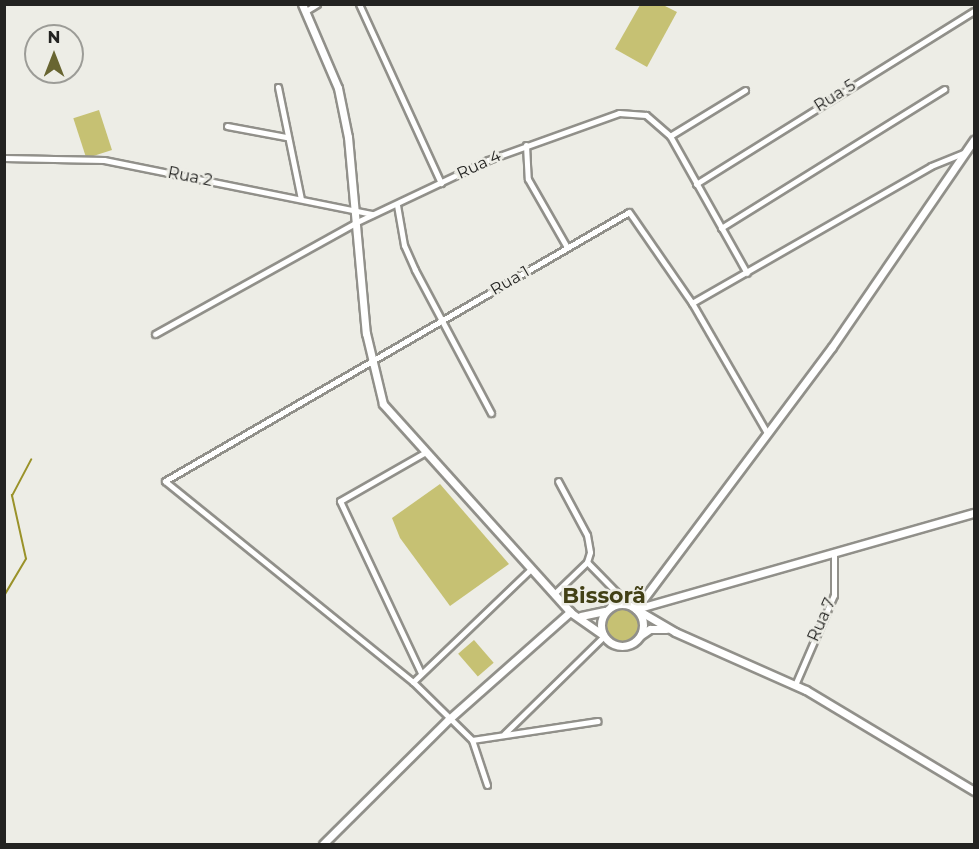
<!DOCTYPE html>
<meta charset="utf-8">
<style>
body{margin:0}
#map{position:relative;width:979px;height:849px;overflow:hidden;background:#edede6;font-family:Montserrat,sans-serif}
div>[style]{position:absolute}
.green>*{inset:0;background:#c6c173;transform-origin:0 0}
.round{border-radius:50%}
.stream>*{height:1.5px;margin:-0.75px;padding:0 0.75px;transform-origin:0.75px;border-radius:0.75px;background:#9a9229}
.roads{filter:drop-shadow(2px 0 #91908a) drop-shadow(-2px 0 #91908a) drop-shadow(0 2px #91908a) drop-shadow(0 -2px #91908a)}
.street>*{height:5px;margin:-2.5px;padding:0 2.5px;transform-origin:2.5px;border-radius:2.5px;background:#fff}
.secondary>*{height:7px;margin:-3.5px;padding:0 3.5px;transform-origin:3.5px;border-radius:3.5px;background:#fff}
.secondary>.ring{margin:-3.5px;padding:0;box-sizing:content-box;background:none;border:7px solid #fff;border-radius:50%}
span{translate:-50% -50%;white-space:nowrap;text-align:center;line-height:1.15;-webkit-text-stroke:5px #edede6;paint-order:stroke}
.street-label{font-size:16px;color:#232321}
.district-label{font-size:22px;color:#424016;font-weight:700}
.frame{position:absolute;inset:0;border:6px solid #232321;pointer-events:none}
.north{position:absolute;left:24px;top:24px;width:60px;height:60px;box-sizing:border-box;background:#edede6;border:2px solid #9c9c97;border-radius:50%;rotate:0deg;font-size:16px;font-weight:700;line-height:24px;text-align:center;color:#232321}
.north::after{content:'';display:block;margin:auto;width:21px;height:27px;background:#686531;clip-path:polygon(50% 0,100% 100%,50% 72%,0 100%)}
</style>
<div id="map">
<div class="green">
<div style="clip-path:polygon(640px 5px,663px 5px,677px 12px,647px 67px,615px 49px)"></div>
<div style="left:99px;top:110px;width:42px;height:27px;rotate:72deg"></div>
<div style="clip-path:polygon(440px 484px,509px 564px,450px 606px,400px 538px,392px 518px)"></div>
<div class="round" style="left:605px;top:608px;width:34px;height:34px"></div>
<div style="left:474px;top:640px;width:30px;height:21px;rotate:49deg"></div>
</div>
<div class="stream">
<div style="left:4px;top:596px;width:43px;rotate:-59.3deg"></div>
<div style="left:26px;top:559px;width:65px;rotate:-102.5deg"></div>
<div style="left:12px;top:496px;width:41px;rotate:-62.2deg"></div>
</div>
<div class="roads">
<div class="street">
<div style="left:359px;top:4px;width:197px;rotate:65.4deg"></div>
<div style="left:306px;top:11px;width:13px;rotate:-32deg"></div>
<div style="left:278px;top:87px;width:114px;rotate:78.4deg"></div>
<div style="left:227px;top:126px;width:60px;rotate:10.6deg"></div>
<div style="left:670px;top:136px;width:88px;rotate:-31.5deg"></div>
<div style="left:526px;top:145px;width:34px;rotate:87deg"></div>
<div style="left:528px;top:179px;width:78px;rotate:60.2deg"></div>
<div style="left:4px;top:158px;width:100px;rotate:1.1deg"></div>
<div style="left:104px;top:160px;width:274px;rotate:11.4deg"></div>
<div style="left:696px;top:184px;width:327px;rotate:-31.9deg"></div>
<div style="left:397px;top:205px;width:41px;rotate:80.1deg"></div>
<div style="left:404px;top:245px;width:27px;rotate:66deg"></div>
<div style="left:415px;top:270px;width:162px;rotate:62deg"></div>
<div style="left:721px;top:228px;width:263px;rotate:-31.9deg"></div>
<div style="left:692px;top:303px;width:275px;rotate:-29.8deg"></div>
<div style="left:931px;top:166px;width:38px;rotate:-22deg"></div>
<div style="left:155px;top:334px;width:229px;rotate:-29deg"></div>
<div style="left:355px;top:223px;width:147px;rotate:-25.3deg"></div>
<div style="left:488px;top:160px;width:139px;rotate:-19.7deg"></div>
<div style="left:619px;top:113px;width:27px;rotate:4deg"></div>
<div style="left:646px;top:115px;width:32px;rotate:41deg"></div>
<div style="left:670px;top:136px;width:157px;rotate:60.7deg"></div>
<div style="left:587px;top:562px;width:60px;rotate:45.7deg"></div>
<div style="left:555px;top:593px;width:45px;rotate:-44.1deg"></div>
<div style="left:587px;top:562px;width:10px;rotate:-73deg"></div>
<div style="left:590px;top:552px;width:17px;rotate:-100deg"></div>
<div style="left:587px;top:535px;width:61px;rotate:-118.2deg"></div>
<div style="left:610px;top:607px;width:15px;rotate:-74deg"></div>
<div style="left:421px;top:673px;width:190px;rotate:-115.2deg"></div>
<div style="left:340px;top:501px;width:97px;rotate:-29.7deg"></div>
<div style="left:413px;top:682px;width:163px;rotate:-43.8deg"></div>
<div style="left:795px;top:685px;width:98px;rotate:-66.6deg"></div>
<div style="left:834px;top:595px;width:42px;rotate:-90deg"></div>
<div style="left:504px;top:734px;width:140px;rotate:-44.4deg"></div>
<div style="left:472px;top:740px;width:127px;rotate:-8.6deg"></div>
<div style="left:487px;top:785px;width:47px;rotate:-108.4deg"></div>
<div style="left:472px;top:740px;width:83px;rotate:-135.5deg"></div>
<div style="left:413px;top:682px;width:319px;rotate:-141deg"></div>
<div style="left:165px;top:481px;width:536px;rotate:-30.1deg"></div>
<div style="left:629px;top:212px;width:111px;rotate:55.3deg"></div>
<div style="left:692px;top:303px;width:150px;rotate:60deg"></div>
</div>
<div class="secondary">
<div style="left:302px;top:4px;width:91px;rotate:66.8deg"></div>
<div style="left:338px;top:88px;width:50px;rotate:78.5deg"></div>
<div style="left:348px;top:137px;width:197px;rotate:84.8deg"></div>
<div style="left:366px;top:333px;width:73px;rotate:76.5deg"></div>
<div style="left:383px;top:404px;width:280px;rotate:48deg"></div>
<div style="left:570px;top:612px;width:40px;rotate:34.9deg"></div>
<div class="ring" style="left:601px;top:604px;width:35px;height:35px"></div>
<div style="left:636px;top:609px;width:327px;rotate:-53.2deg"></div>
<div style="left:832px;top:347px;width:251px;rotate:-55.6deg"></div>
<div style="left:636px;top:609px;width:45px;rotate:30.5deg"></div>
<div style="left:675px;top:632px;width:143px;rotate:23.9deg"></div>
<div style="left:806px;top:690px;width:196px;rotate:31deg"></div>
<div style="left:636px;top:609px;width:351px;rotate:-15.9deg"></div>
<div style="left:581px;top:616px;width:24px;rotate:-12deg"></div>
<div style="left:641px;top:635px;width:11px;rotate:-34deg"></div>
<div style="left:650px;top:629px;width:16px"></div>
<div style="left:323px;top:844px;width:177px;rotate:-44.8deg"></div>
<div style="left:449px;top:719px;width:162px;rotate:-41.5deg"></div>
</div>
</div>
<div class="street-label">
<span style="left:835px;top:96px;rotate:-32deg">Rua 5</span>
<span style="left:479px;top:165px;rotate:-25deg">Rua 4</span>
<span style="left:190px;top:177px;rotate:11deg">Rua 2</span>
<span style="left:510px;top:281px;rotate:-30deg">Rua 1</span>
<span style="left:822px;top:620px;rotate:-66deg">Rua 7</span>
</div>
<div class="district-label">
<span style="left:604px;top:596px">Bissorã</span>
</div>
<div class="frame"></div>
<div class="north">N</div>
</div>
